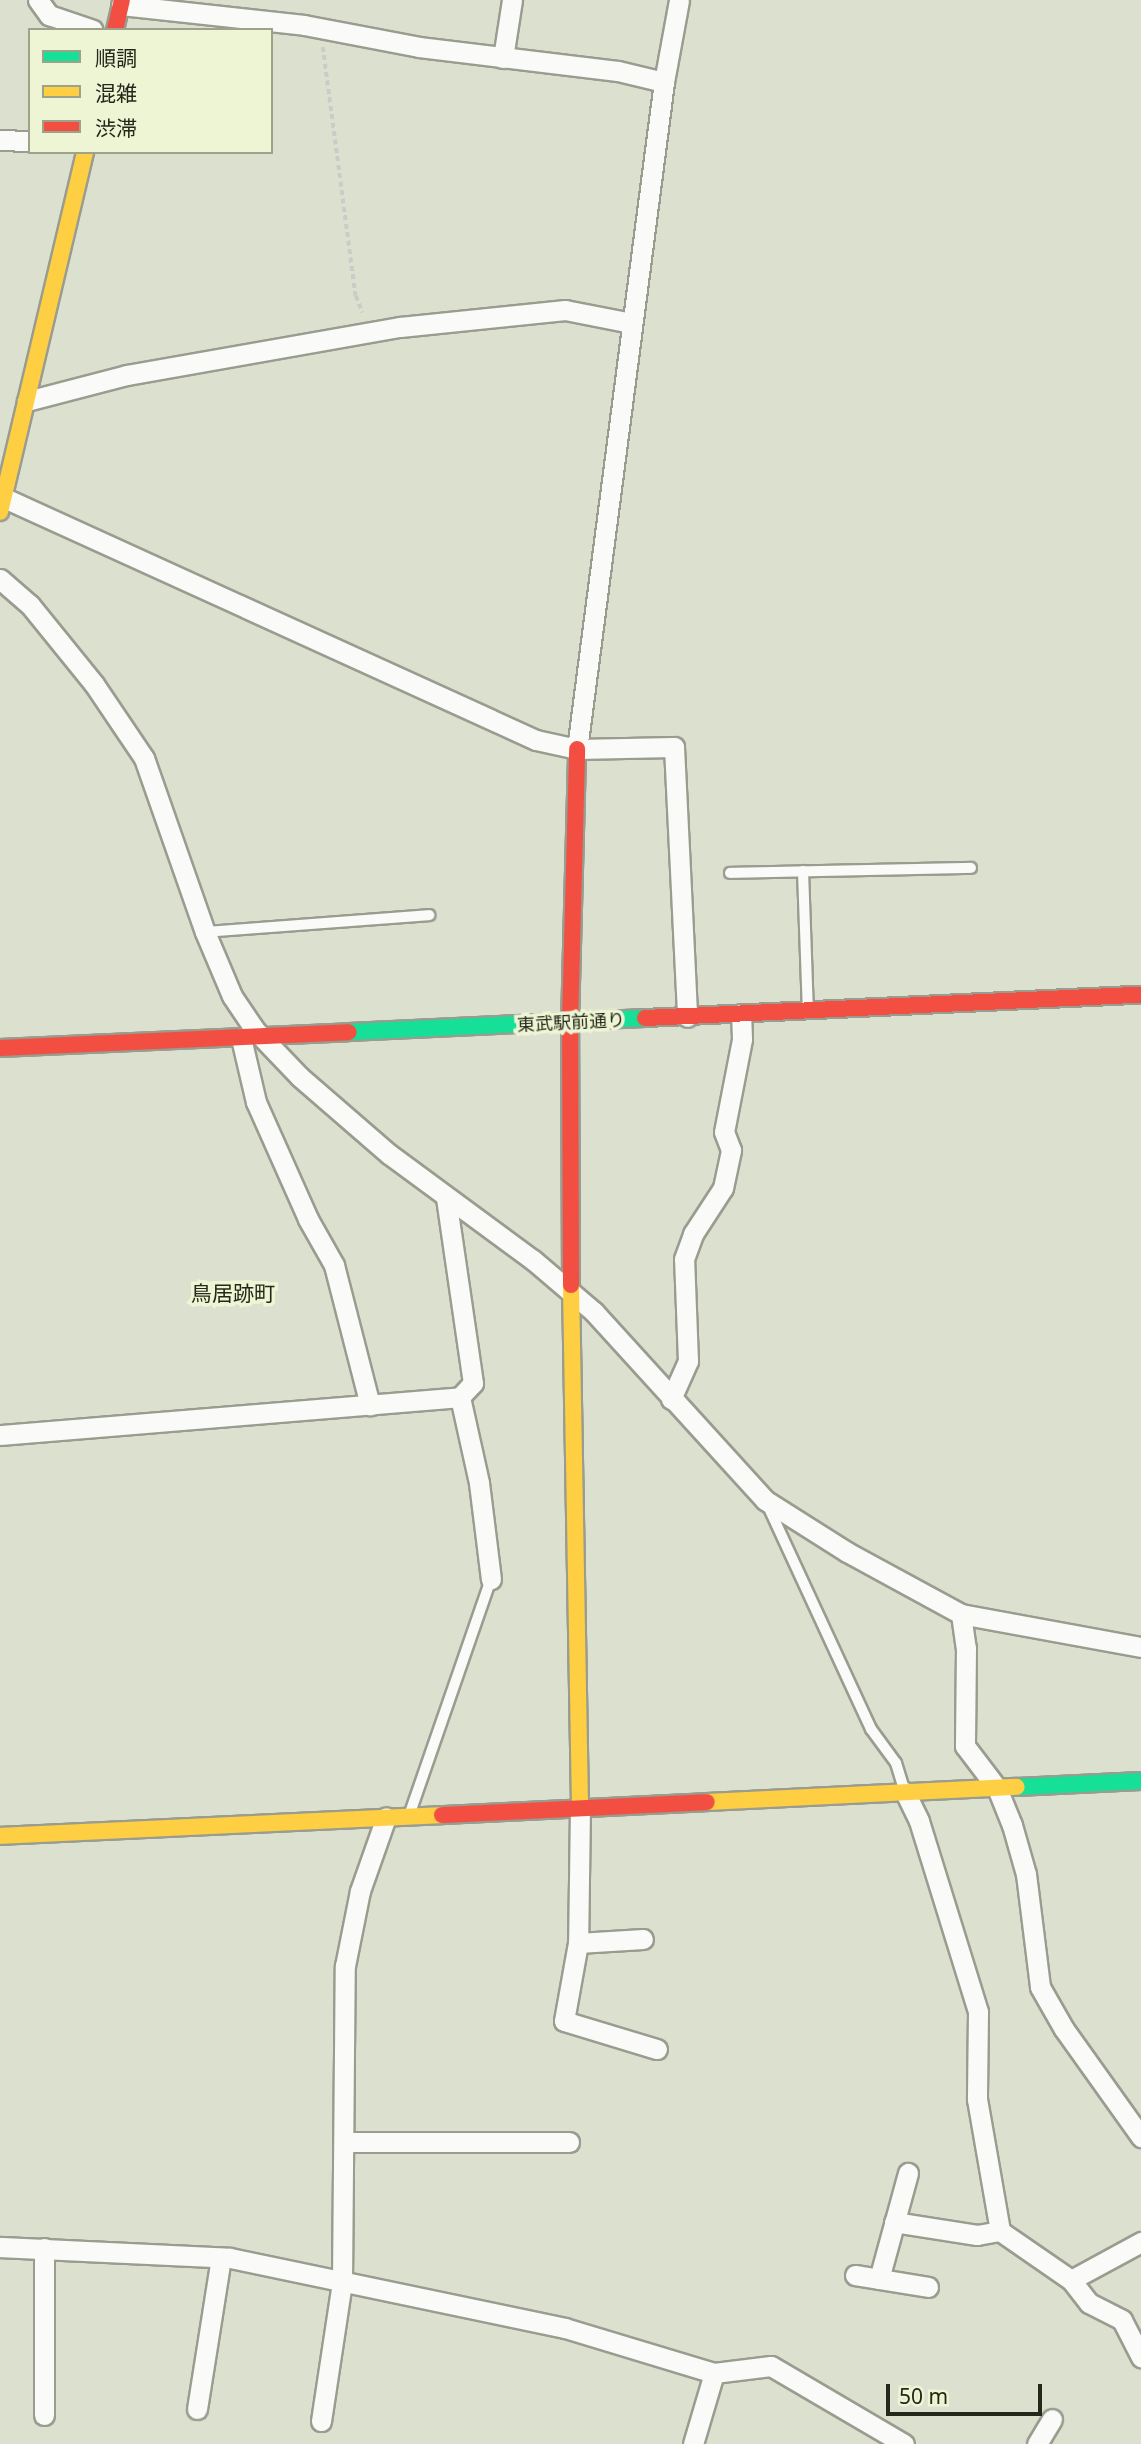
<!DOCTYPE html>
<meta charset="utf-8">
<style>
body{margin:0}
#map{position:relative;width:1141px;height:2444px;overflow:hidden;background:#dce0cf;font-family:"Noto Sans","Noto Sans JP",sans-serif}
div>[style]{position:absolute}
.path>*{height:3.5px;margin-top:-1.75px;transform-origin:0;background:repeating-linear-gradient(90deg,#cbccc7 0 5px,transparent 0 8.5px)}
.roads{filter:drop-shadow(2px 0 #999c8f) drop-shadow(-2px 0 #999c8f) drop-shadow(0 2px #999c8f) drop-shadow(0 -2px #999c8f)}
.lane>*{height:10px;margin:-5px;padding:0 5px;transform-origin:5px;border-radius:5px;background:#fafaf8}
.street>*{height:19px;margin:-9.5px;padding:0 9.5px;transform-origin:9.5px;border-radius:9.5px;background:#fafaf8}
.fast>*{height:16px;margin:-8px;padding:0 8px;transform-origin:8px;border-radius:8px;background:#16e098}
.slow>*{height:16px;margin:-8px;padding:0 8px;transform-origin:8px;border-radius:8px;background:#ffcf43}
.jam>*{height:16px;margin:-8px;padding:0 8px;transform-origin:8px;border-radius:8px;background:#f24e42}
span{translate:-50% -50%;white-space:nowrap;text-align:center;line-height:1.15;-webkit-text-stroke:7px #edf5d4;paint-order:stroke}
.street-label{font-size:18px;color:#24271a}
.quarter-label{font-size:21px;color:#24271a}
.legend{position:absolute;left:28px;top:28px;width:245px;height:126px;box-sizing:border-box;background:#edf5d4;border:2px solid #9da38a;margin:0;padding:9px 12px;list-style:none;font-size:21px;color:#24271a}
.legend li{display:flex;align-items:center;gap:14px;height:35px}
.legend b{width:35px;border:2px solid #9da38a}
.scale{position:absolute;left:886px;top:2384px;width:156px;height:32px;box-sizing:border-box;border:4px solid #24271a;border-top:0;padding-left:9px;font-size:21px;line-height:24px;white-space:nowrap;color:#24271a;-webkit-text-stroke:5px #edf5d4;paint-order:stroke}
</style>
<div id="map">
<div class="path">
<div style="left:323px;top:47px;width:251px;rotate:82.5deg"></div>
<div style="left:356px;top:296px;width:18px;rotate:68deg"></div>
</div>
<div class="roads">
<div class="lane">
<div style="left:803px;top:871px;width:140px;rotate:88deg"></div>
<div style="left:730px;top:873px;width:241px;rotate:-1.2deg"></div>
<div style="left:205px;top:932px;width:225px;rotate:-4.3deg"></div>
<div style="left:768px;top:1506px;width:246px;rotate:65.2deg"></div>
<div style="left:871px;top:1729px;width:42px;rotate:53.7deg"></div>
<div style="left:896px;top:1763px;width:30px;rotate:73deg"></div>
<div style="left:410px;top:1813px;width:248px;rotate:-70.9deg"></div>
</div>
<div class="street">
<div style="left:38px;top:0;width:19px;rotate:54deg"></div>
<div style="left:49px;top:15px;width:46px;rotate:18.8deg"></div>
<div style="left:121px;top:5px;width:184px;rotate:6.2deg"></div>
<div style="left:304px;top:25px;width:117px;rotate:10.8deg"></div>
<div style="left:419px;top:47px;width:200px;rotate:6.9deg"></div>
<div style="left:618px;top:71px;width:47px;rotate:13.4deg"></div>
<div style="left:503px;top:58px;width:59px;rotate:-81.2deg"></div>
<div style="left:0;top:140px;width:30px;rotate:2deg"></div>
<div style="left:27px;top:401px;width:103px;rotate:-14.6deg"></div>
<div style="left:127px;top:375px;width:277px;rotate:-10deg"></div>
<div style="left:400px;top:327px;width:166px;rotate:-5.9deg"></div>
<div style="left:565px;top:310px;width:67px;rotate:11.1deg"></div>
<div style="left:0;top:496px;width:589px;rotate:24.48deg"></div>
<div style="left:536px;top:740px;width:42px;rotate:12.4deg"></div>
<div style="left:577px;top:749px;width:97px;rotate:-1.2deg"></div>
<div style="left:674px;top:747px;width:270px;rotate:87.2deg"></div>
<div style="left:0;top:579px;width:40px;rotate:41deg"></div>
<div style="left:30px;top:605px;width:102px;rotate:51deg"></div>
<div style="left:94px;top:684px;width:89px;rotate:56deg"></div>
<div style="left:144px;top:758px;width:184px;rotate:70.7deg"></div>
<div style="left:205px;top:932px;width:69px;rotate:67.1deg"></div>
<div style="left:232px;top:996px;width:40px;rotate:56deg"></div>
<div style="left:254px;top:1029px;width:66px;rotate:46.2deg"></div>
<div style="left:300px;top:1077px;width:118px;rotate:40.9deg"></div>
<div style="left:389px;top:1154px;width:179px;rotate:36.4deg"></div>
<div style="left:533px;top:1260px;width:80px;rotate:40.4deg"></div>
<div style="left:594px;top:1312px;width:254px;rotate:47.7deg"></div>
<div style="left:765px;top:1500px;width:97px;rotate:32.4deg"></div>
<div style="left:847px;top:1552px;width:130px;rotate:28.5deg"></div>
<div style="left:961px;top:1614px;width:34px;rotate:82deg"></div>
<div style="left:966px;top:1648px;width:98px;rotate:90.6deg"></div>
<div style="left:965px;top:1746px;width:53px;rotate:52.7deg"></div>
<div style="left:997px;top:1788px;width:40px;rotate:68deg"></div>
<div style="left:1012px;top:1825px;width:51px;rotate:74.1deg"></div>
<div style="left:1026px;top:1874px;width:114px;rotate:82.9deg"></div>
<div style="left:1040px;top:1987px;width:48px;rotate:60.3deg"></div>
<div style="left:1064px;top:2029px;width:133px;rotate:54.5deg"></div>
<div style="left:577px;top:749px;width:673px;rotate:-82.57deg"></div>
<div style="left:664px;top:82px;width:83px;rotate:-79.6deg"></div>
<div style="left:241px;top:1038px;width:66px;rotate:76.8deg"></div>
<div style="left:256px;top:1102px;width:128px;rotate:66deg"></div>
<div style="left:308px;top:1219px;width:53px;rotate:60.5deg"></div>
<div style="left:334px;top:1265px;width:145px;rotate:75.6deg"></div>
<div style="left:446px;top:1198px;width:187px;rotate:81.7deg"></div>
<div style="left:473px;top:1383px;width:19px;rotate:133deg"></div>
<div style="left:460px;top:1397px;width:88px;rotate:77.5deg"></div>
<div style="left:479px;top:1483px;width:97px;rotate:82.9deg"></div>
<div style="left:671px;top:1399px;width:42px;rotate:-65.9deg"></div>
<div style="left:688px;top:1361px;width:102px;rotate:-92.2deg"></div>
<div style="left:684px;top:1259px;width:27px;rotate:-70deg"></div>
<div style="left:693px;top:1234px;width:55px;rotate:-56.9deg"></div>
<div style="left:723px;top:1188px;width:39px;rotate:-78deg"></div>
<div style="left:731px;top:1150px;width:19px;rotate:-111deg"></div>
<div style="left:724px;top:1132px;width:95px;rotate:-79deg"></div>
<div style="left:742px;top:1039px;width:25px;rotate:-92deg"></div>
<div style="left:0;top:1435px;width:462px;rotate:-4.7deg"></div>
<div style="left:961px;top:1614px;width:183px;rotate:10.4deg"></div>
<div style="left:905px;top:1792px;width:32px;rotate:64deg"></div>
<div style="left:919px;top:1821px;width:200px;rotate:72.8deg"></div>
<div style="left:978px;top:2012px;width:87px;rotate:90.7deg"></div>
<div style="left:977px;top:2099px;width:134px;rotate:80.1deg"></div>
<div style="left:1000px;top:2231px;width:86px;rotate:34.6deg"></div>
<div style="left:1071px;top:2280px;width:29px;rotate:52deg"></div>
<div style="left:1089px;top:2303px;width:37px;rotate:27deg"></div>
<div style="left:1122px;top:2320px;width:42px;rotate:62.8deg"></div>
<div style="left:580px;top:1808px;width:135px;rotate:90.8deg"></div>
<div style="left:578px;top:1943px;width:79px;rotate:100.2deg"></div>
<div style="left:564px;top:2021px;width:97px;rotate:16.8deg"></div>
<div style="left:578px;top:1943px;width:65px;rotate:-3.5deg"></div>
<div style="left:344px;top:2142px;width:225px"></div>
<div style="left:894px;top:2222px;width:84px;rotate:8.9deg"></div>
<div style="left:977px;top:2235px;width:23px;rotate:-10deg"></div>
<div style="left:0;top:2247px;width:230px;rotate:2.7deg"></div>
<div style="left:230px;top:2258px;width:342px;rotate:11.8deg"></div>
<div style="left:565px;top:2328px;width:156px;rotate:16.8deg"></div>
<div style="left:714px;top:2373px;width:57px;rotate:-7deg"></div>
<div style="left:771px;top:2366px;width:154px;rotate:30.4deg"></div>
<div style="left:44px;top:2248px;width:167px;rotate:90deg"></div>
<div style="left:855px;top:2275px;width:74px;rotate:9.3deg"></div>
<div style="left:879px;top:2279px;width:110px;rotate:-74.7deg"></div>
<div style="left:1071px;top:2280px;width:80px;rotate:-28.5deg"></div>
<div style="left:197px;top:2409px;width:153px;rotate:-81deg"></div>
<div style="left:321px;top:2421px;width:141px;rotate:-81.4deg"></div>
<div style="left:342px;top:2282px;width:316px;rotate:-89.5deg"></div>
<div style="left:345px;top:1966px;width:76px;rotate:-78.7deg"></div>
<div style="left:360px;top:1891px;width:78px;rotate:-70.6deg"></div>
<div style="left:693px;top:2444px;width:74px;rotate:-73.5deg"></div>
<div style="left:1037px;top:2444px;width:29px;rotate:-59deg"></div>
</div>
<div class="fast">
<div style="left:349px;top:1032px;width:296px;rotate:-2.7deg"></div>
<div style="left:1017px;top:1787px;width:124px;rotate:-2.8deg"></div>
</div>
<div class="slow">
<div style="left:0;top:512px;width:370px;rotate:-76.7deg"></div>
<div style="left:571px;top:1285px;width:523px;rotate:89.01deg"></div>
<div style="left:707px;top:1802px;width:310px;rotate:-2.8deg"></div>
<div style="left:0;top:1836px;width:442px;rotate:-2.7deg"></div>
</div>
<div class="jam">
<div style="left:115px;top:30px;width:31px;rotate:-77deg"></div>
<div style="left:645px;top:1018px;width:497px;rotate:-2.7deg"></div>
<div style="left:0;top:1048px;width:349px;rotate:-2.6deg"></div>
<div style="left:571px;top:1285px;width:262px;rotate:-90.2deg"></div>
<div style="left:570px;top:1023px;width:274px;rotate:-88.5deg"></div>
<div style="left:442px;top:1815px;width:265px;rotate:-2.8deg"></div>
</div>
</div>
<div class="street-label">
<span style="left:571px;top:1022px;rotate:-3deg">東武駅前通り</span>
</div>
<div class="quarter-label">
<span style="left:233px;top:1293px">鳥居跡町</span>
</div>
<ul class="legend">
<li><b style="height:9px;background:#16e098"></b>順調</li>
<li><b style="height:9px;background:#ffcf43"></b>混雑</li>
<li><b style="height:9px;background:#f24e42"></b>渋滞</li>
</ul>
<div class="scale">50 m</div>
</div>
